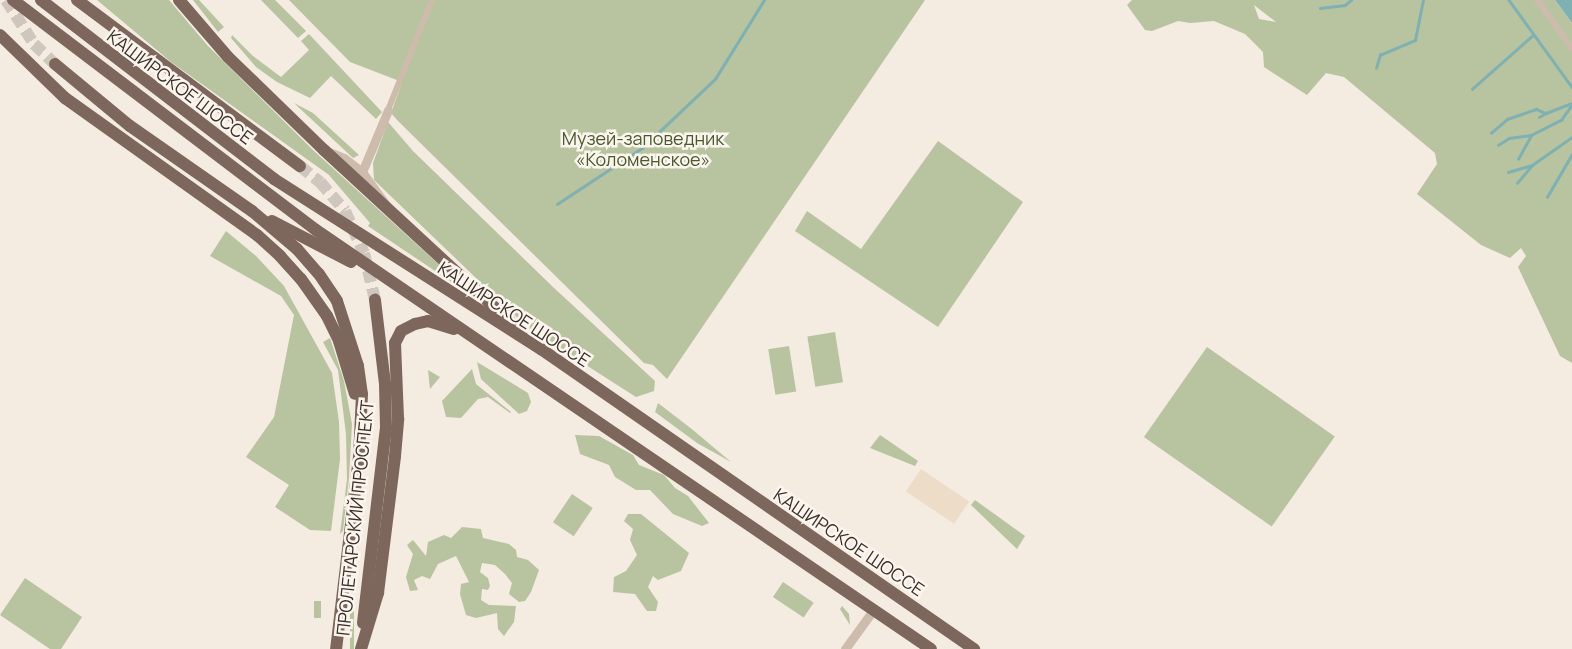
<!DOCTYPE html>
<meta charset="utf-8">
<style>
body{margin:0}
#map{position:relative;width:1572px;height:649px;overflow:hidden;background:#f4ebe1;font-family:Manrope,sans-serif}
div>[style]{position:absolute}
.green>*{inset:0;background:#b8c4a0;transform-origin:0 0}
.plaza>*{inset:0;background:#ecdcc8;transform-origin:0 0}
.water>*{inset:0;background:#7fb0b2}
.stream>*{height:2.5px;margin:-1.25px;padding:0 1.25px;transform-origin:1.25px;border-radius:1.25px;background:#7fb0b2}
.primary-tunnel>*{height:12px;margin-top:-6px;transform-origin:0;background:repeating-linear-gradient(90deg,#cfc6bd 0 12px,transparent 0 18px)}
.pedestrian>*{height:6px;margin:-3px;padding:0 3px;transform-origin:3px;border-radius:3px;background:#cdbbac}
.minor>*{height:9px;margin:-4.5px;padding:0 4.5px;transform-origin:4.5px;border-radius:4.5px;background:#cdbbac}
.primary>*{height:12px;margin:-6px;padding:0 6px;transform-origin:6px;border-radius:6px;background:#7d675c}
span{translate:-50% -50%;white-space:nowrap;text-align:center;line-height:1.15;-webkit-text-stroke:5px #fbf5ee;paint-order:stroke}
.street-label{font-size:18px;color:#3b302b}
.park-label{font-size:18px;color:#4a5a2e}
</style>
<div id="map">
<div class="green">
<div style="clip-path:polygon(97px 0,169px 0,208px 46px,314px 151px,456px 280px,453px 283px,368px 226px,370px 223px,329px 175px,171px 62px)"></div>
<div style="clip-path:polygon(193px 0,199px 0,224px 27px,218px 32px)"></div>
<div style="clip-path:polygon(261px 0,275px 0,306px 31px,298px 38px)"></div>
<div style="clip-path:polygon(289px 0,925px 0,667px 379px,653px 365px,644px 363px,398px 121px,391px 113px,402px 82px,350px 62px)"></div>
<div style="clip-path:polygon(evenodd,1132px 0,1555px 0,1572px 23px,1572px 363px,1560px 356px,1518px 267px,1526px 256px,1521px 248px,1510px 258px,1481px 245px,1417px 194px,1437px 164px,1435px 153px,1344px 77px,1326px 73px,1307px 95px,1264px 67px,1263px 52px,1245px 34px,1214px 21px,1190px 23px,1178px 21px,1152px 31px,1145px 30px,1127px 5px,1132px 0,1254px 5px,1276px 22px,1259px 19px,1254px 5px)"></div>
<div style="clip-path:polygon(309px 34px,382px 112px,376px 119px,331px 76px,310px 98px,277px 82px,256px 67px,231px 38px,232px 35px,253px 56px,281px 77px,309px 50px,301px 41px)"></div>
<div style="clip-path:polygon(294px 103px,313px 113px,359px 155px,353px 158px)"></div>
<div style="clip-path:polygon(388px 122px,413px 151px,554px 288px,655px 381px,654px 391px,636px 397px,528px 328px,374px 180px,373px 163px)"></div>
<div style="clip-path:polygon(938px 141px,1023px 202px,938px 327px,795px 231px,807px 211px,861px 249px)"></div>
<div style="clip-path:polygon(226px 231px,256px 256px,284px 286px,332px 373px,339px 422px,340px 459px,331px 531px,310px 530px,275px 507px,289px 485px,246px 457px,274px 417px,294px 315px,281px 296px,210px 256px)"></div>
<div style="left:835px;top:332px;width:51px;height:28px;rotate:81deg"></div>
<div style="clip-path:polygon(330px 338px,344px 381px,352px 424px,349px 478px,343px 531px,340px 534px,347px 479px,346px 434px,338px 370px,323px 342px)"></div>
<div style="left:789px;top:346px;width:46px;height:21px;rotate:81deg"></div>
<div style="left:1207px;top:347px;width:156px;height:110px;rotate:35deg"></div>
<div style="clip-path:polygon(477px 362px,528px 393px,531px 402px,527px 411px,519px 414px,481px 379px)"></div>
<div style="clip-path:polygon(472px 369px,476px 384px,511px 412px,510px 413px,488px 397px,478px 399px,461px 418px,446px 417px,442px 401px)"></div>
<div style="clip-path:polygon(428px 370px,440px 377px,430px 389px)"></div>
<div style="clip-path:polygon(658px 403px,693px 430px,731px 462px,697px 443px,655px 412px)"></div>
<div style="clip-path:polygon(575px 435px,599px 436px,633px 455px,639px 465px,664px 475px,675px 488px,688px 496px,709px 523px,702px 526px,673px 514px,650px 490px,636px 490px,615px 477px,609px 465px,580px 454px)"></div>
<div style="clip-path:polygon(880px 435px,918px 461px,915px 466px,870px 448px)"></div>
<div style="left:572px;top:494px;width:25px;height:34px;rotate:34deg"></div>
<div style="clip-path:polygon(975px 500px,1025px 536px,1017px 549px,971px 505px)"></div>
<div style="clip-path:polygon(628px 514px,641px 514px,689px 553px,681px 571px,658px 580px,653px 576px,648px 587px,658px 602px,656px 611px,647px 611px,635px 594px,613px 592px,614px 577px,626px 571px,637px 555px,630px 540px,633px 529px,624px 521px)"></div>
<div style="clip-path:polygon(462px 527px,481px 529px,483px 538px,509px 544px,516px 550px,517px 557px,528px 560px,539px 570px,531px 592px,525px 601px,519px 602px,509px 594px,512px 583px,505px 574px,495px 565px,482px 563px,480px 572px,488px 578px,490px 586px,488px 590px,482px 589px,481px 600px,489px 605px,516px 606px,514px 622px,504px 636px,498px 629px,497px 613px,476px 618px,466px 615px,460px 594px,461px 584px,469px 582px,456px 556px,438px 564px,430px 579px,422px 576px,414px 580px,418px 590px,410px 591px,406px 577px,413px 554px,407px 545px,413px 540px,426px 556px,428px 542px,444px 535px,451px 538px)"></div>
<div style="clip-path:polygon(25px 578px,82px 617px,61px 649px,50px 649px,0 615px)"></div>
<div style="left:783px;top:582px;width:37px;height:18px;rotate:34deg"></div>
<div style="left:350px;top:600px;width:4px;height:49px"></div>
<div style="left:314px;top:601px;width:7px;height:17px"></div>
<div style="clip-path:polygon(842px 606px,849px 614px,850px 625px,840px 609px)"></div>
</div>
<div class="plaza">
<div style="left:921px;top:469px;width:58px;height:27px;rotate:34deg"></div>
</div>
<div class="water">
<div style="clip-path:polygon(1555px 0,1572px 0,1572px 23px,1561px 8px)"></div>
</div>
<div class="stream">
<div style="left:1509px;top:0;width:107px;rotate:54.1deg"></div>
<div style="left:1320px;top:8px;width:25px;rotate:-7deg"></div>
<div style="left:1345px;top:5px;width:8px;rotate:-40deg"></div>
<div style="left:1376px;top:68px;width:14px;rotate:-73deg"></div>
<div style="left:1380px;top:55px;width:38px;rotate:-23deg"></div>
<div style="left:1415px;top:40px;width:41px;rotate:-78.7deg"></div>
<div style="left:1472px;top:89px;width:80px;rotate:-41.5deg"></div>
<div style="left:1539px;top:117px;width:8px;rotate:-30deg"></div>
<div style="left:1491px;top:133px;width:21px;rotate:-41deg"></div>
<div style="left:1507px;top:119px;width:31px;rotate:-19deg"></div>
<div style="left:1536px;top:109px;width:11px;rotate:22deg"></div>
<div style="left:1546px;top:113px;width:28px;rotate:-21deg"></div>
<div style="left:1498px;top:145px;width:13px;rotate:-32deg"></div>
<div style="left:1509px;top:138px;width:22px;rotate:-8deg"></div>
<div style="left:1531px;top:135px;width:34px;rotate:-27deg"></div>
<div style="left:1561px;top:120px;width:19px;rotate:-55deg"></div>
<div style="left:1518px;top:159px;width:26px;rotate:-61deg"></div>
<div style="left:1508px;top:172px;width:25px;rotate:-16deg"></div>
<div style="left:1532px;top:165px;width:49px;rotate:-35deg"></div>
<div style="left:1517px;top:183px;width:23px;rotate:-50deg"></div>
<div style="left:1547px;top:197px;width:50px;rotate:-59.8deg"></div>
<div style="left:557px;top:204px;width:102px;rotate:-33.4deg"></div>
<div style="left:642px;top:148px;width:100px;rotate:-43.4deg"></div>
<div style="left:715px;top:79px;width:93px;rotate:-58.2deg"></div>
</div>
<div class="primary-tunnel">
<div style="left:6px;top:0;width:52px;rotate:57.5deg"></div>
<div style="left:34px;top:44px;width:29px;rotate:44deg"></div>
<div style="left:300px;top:166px;width:26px;rotate:39deg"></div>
<div style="left:320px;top:182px;width:38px;rotate:49deg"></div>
<div style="left:345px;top:211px;width:46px;rotate:65.7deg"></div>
<div style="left:364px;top:253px;width:48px;rotate:76.8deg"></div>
</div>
<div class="pedestrian">
<div style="left:1537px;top:0;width:59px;rotate:53.9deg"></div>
<div style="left:388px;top:110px;width:118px;rotate:-68.2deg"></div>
</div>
<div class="minor">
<div style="left:329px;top:152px;width:16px;rotate:22deg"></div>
<div style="left:344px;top:158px;width:23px;rotate:38deg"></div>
<div style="left:362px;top:172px;width:41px;rotate:54deg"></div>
<div style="left:362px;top:172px;width:67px;rotate:-67.2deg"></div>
<div style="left:845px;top:649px;width:49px;rotate:-54.1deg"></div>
</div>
<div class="primary">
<div style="left:13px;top:0;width:380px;rotate:37.2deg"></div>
<div style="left:316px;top:230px;width:744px;rotate:34.27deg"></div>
<div style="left:41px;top:0;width:294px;rotate:37.5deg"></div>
<div style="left:274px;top:179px;width:317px;rotate:32.5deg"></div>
<div style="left:541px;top:349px;width:527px;rotate:34.72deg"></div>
<div style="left:77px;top:0;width:278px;rotate:36.7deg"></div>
<div style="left:179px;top:0;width:75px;rotate:49.3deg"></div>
<div style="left:228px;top:57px;width:134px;rotate:44.1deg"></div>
<div style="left:324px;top:150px;width:260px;rotate:42.7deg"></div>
<div style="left:0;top:35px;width:91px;rotate:44.1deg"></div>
<div style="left:65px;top:98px;width:236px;rotate:35.5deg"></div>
<div style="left:257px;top:235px;width:31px;rotate:42deg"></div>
<div style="left:280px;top:256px;width:31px;rotate:48deg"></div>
<div style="left:301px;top:279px;width:45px;rotate:54.9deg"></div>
<div style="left:327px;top:316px;width:28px;rotate:64deg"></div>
<div style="left:339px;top:341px;width:55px;rotate:73.2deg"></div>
<div style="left:55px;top:64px;width:97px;rotate:39.6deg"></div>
<div style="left:130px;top:126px;width:149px;rotate:34.9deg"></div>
<div style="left:252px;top:211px;width:59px;rotate:40.2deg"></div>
<div style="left:297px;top:249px;width:33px;rotate:49deg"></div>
<div style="left:319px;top:274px;width:32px;rotate:56deg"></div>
<div style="left:337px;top:301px;width:68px;rotate:72.1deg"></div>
<div style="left:358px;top:366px;width:28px;rotate:82deg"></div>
<div style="left:362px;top:394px;width:63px;rotate:92.7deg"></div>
<div style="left:359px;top:457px;width:193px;rotate:96.8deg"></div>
<div style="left:272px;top:221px;width:89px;rotate:27.4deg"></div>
<div style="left:363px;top:623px;width:196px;rotate:-83.3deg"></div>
<div style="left:386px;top:428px;width:44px;rotate:-91.3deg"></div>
<div style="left:385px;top:384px;width:85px;rotate:-96.8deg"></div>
<div style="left:361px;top:649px;width:59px;rotate:-73.1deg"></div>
<div style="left:378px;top:593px;width:138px;rotate:-82.9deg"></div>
<div style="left:395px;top:456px;width:38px;rotate:-85deg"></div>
<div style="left:398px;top:418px;width:75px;rotate:-92.3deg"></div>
<div style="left:395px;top:343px;width:13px;rotate:-63deg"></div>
<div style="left:401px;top:331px;width:16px;rotate:-27deg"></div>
<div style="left:415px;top:324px;width:13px;rotate:-13deg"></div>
<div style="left:428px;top:321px;width:27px;rotate:17deg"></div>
</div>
<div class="street-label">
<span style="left:180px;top:87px;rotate:37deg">КАШИРСКОЕ ШОССЕ</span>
<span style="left:514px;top:314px;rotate:33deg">КАШИРСКОЕ ШОССЕ</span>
<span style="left:355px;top:518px;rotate:-84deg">ПРОЛЕТАРСКИЙ ПРОСПЕКТ</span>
<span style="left:849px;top:542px;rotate:34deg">КАШИРСКОЕ ШОССЕ</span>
</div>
<div class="park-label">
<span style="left:643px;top:149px">Музей-заповедник<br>«Коломенское»</span>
</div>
</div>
